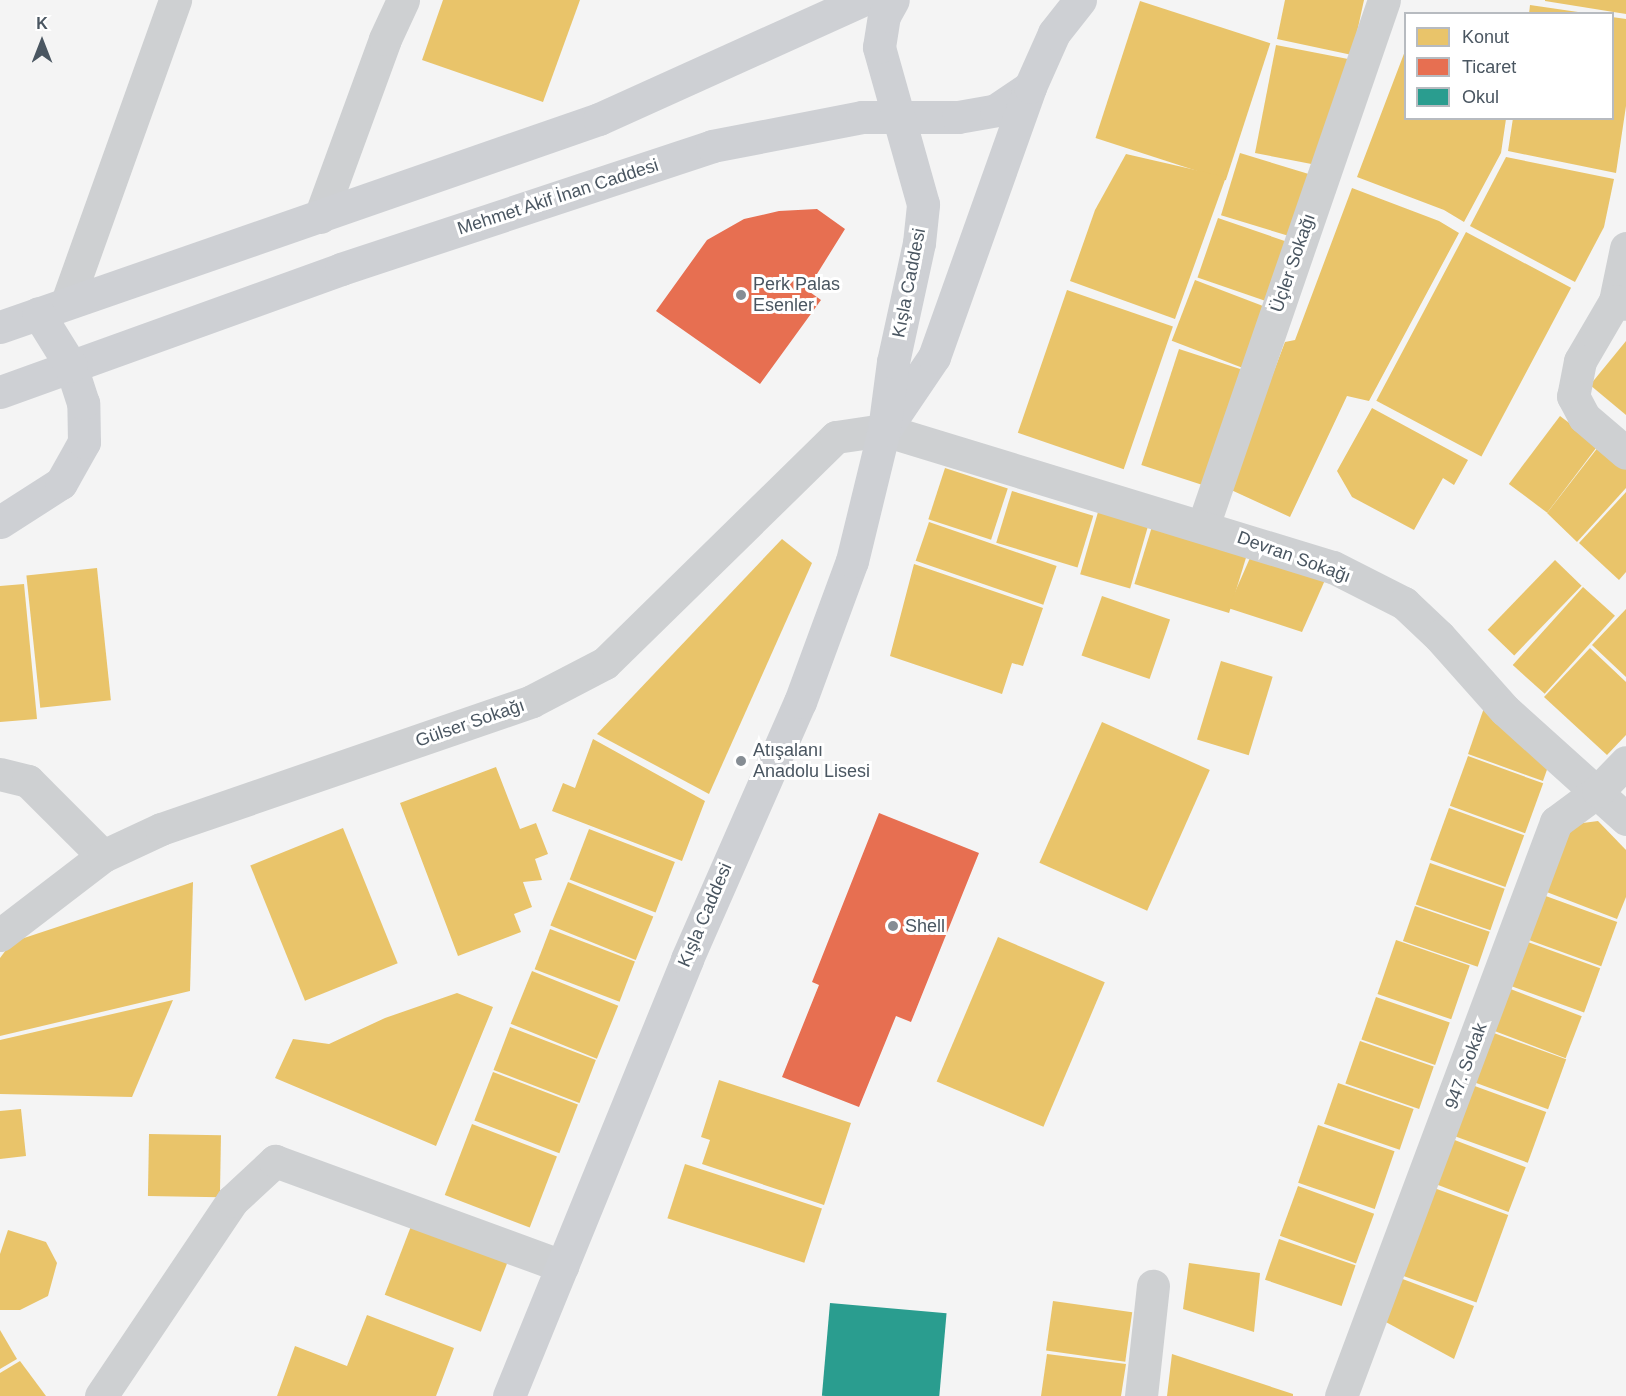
<!DOCTYPE html>
<meta charset="utf-8">
<style>
body{margin:0}
#map{position:relative;width:1626px;height:1396px;overflow:hidden;background:#f4f4f4;font-family:Helvetica,sans-serif}
div>[style]{position:absolute}
.homes>*{inset:0;background:#e9c46a;transform-origin:0 0}
.shops>*{inset:0;background:#e76f51}
.schools>*{inset:0;background:#2a9d8f;transform-origin:0 0}
.street>*{height:33px;margin:-16.5px;padding:0 16.5px;transform-origin:16.5px;border-radius:16.5px;background:#ced0d2}
.secondary>*{height:33px;margin:-16.5px;padding:0 16.5px;transform-origin:16.5px;border-radius:16.5px;background:#ced0d4}
.dots>*{width:16px;height:16px;translate:-50% -50%;box-sizing:border-box;border:3px solid #fff;border-radius:50%}
span{translate:-50% -50%;white-space:nowrap;text-align:center;line-height:1.15;-webkit-text-stroke:6px #fff;paint-order:stroke}
.street-label{font-size:18px;color:#4a5661}
.poi-label{font-size:18px;color:#4a5661}
.left{translate:0 -50%;text-align:left}
.legend{position:absolute;left:1404px;top:12px;width:210px;height:108px;box-sizing:border-box;background:#fff;border:2px solid #b7bbc0;margin:0;padding:8px 10px;list-style:none;font-size:18px;color:#4a5661}
.legend li{display:flex;align-items:center;gap:12px;height:30px}
.legend b{width:30px;border:2px solid #b7bbc0}
.north{position:absolute;left:12px;top:12px;width:60px;height:60px;-webkit-text-stroke:4px #fff;paint-order:stroke;rotate:0deg;font-size:16px;font-weight:700;line-height:24px;text-align:center;color:#4a5661}
.north::after{content:'';display:block;margin:auto;width:21px;height:27px;background:#4a5661;clip-path:polygon(50% 0,100% 100%,50% 72%,0 100%)}
</style>
<div id="map">
<div class="homes">
<div style="clip-path:polygon(443px 0,580px 0,543px 102px,422px 60px)"></div>
<div style="clip-path:polygon(1285px 0,1364px 0,1352px 55px,1277px 39px)"></div>
<div style="clip-path:polygon(1545px 0,1626px 0,1626px 14px,1545px 1px)"></div>
<div style="left:1140px;top:1px;width:137px;height:144px;rotate:18deg"></div>
<div style="clip-path:polygon(1530px 5px,1578px 12px,1578px 14px,1529px 14px)"></div>
<div style="clip-path:polygon(1612px 17px,1626px 19px,1626px 106px,1616px 173px,1508px 151px,1513px 118px,1612px 118px)"></div>
<div style="left:1276px;top:45px;width:76px;height:110px;rotate:11deg"></div>
<div style="clip-path:polygon(1405px 51px,1406px 118px,1506px 119px,1501px 153px,1464px 222px,1444px 210px,1357px 177px)"></div>
<div style="left:1240px;top:153px;width:77px;height:65px;rotate:17deg"></div>
<div style="clip-path:polygon(1126px 154px,1226px 177px,1175px 319px,1070px 281px,1095px 210px)"></div>
<div style="clip-path:polygon(1506px 157px,1614px 179px,1604px 227px,1575px 282px,1470px 226px)"></div>
<div style="clip-path:polygon(1352px 188px,1439px 221px,1459px 233px,1369px 401px,1347px 396px,1290px 517px,1229px 489px,1285px 342px,1295px 340px)"></div>
<div style="left:1218px;top:218px;width:76px;height:63px;rotate:19deg"></div>
<div style="left:1466px;top:232px;width:119px;height:191px;rotate:28deg"></div>
<div style="left:1195px;top:280px;width:77px;height:65px;rotate:21deg"></div>
<div style="left:1067px;top:290px;width:112px;height:151px;rotate:19deg"></div>
<div style="clip-path:polygon(1626px 341px,1626px 415px,1590px 385px)"></div>
<div style="left:1179px;top:349px;width:70px;height:122px;rotate:18deg"></div>
<div style="clip-path:polygon(1372px 408px,1468px 460px,1454px 485px,1443px 478px,1414px 530px,1352px 497px,1337px 471px)"></div>
<div style="left:1560px;top:416px;width:48px;height:85px;rotate:37deg"></div>
<div style="clip-path:polygon(1599px 446px,1626px 467px,1626px 488px,1577px 542px,1547px 513px)"></div>
<div style="left:945px;top:468px;width:66px;height:54px;rotate:18deg"></div>
<div style="left:1012px;top:491px;width:85px;height:54px;rotate:17deg"></div>
<div style="clip-path:polygon(1626px 492px,1626px 572px,1619px 580px,1579px 543px)"></div>
<div style="left:1100px;top:505px;width:52px;height:72px;rotate:16deg"></div>
<div style="left:1154px;top:520px;width:99px;height:67px;rotate:17deg"></div>
<div style="left:929px;top:522px;width:135px;height:41px;rotate:19deg"></div>
<div style="clip-path:polygon(782px 539px,812px 563px,709px 794px,597px 734px)"></div>
<div style="clip-path:polygon(1253px 551px,1329px 571px,1302px 632px,1228px 608px)"></div>
<div style="left:1555px;top:560px;width:37px;height:97px;rotate:44deg"></div>
<div style="clip-path:polygon(914px 564px,1043px 608px,1023px 666px,1012px 663px,1002px 694px,890px 656px)"></div>
<div style="left:97px;top:568px;width:133px;height:71px;rotate:84deg"></div>
<div style="clip-path:polygon(24px 584px,37px 719px,0 722px,0 586px)"></div>
<div style="left:1583px;top:587px;width:43px;height:105px;rotate:42deg"></div>
<div style="left:1102px;top:596px;width:72px;height:63px;rotate:19deg"></div>
<div style="clip-path:polygon(1626px 609px,1626px 677px,1592px 645px)"></div>
<div style="clip-path:polygon(1590px 648px,1626px 682px,1626px 735px,1607px 755px,1544px 697px)"></div>
<div style="left:1221px;top:661px;width:54px;height:82px;rotate:17deg"></div>
<div style="clip-path:polygon(1485px 705px,1550px 761px,1543px 781px,1468px 754px)"></div>
<div style="left:1102px;top:722px;width:118px;height:154px;rotate:24deg"></div>
<div style="clip-path:polygon(593px 739px,705px 801px,682px 861px,552px 811px,563px 783px,575px 788px)"></div>
<div style="left:1468px;top:756px;width:80px;height:53px;rotate:20deg"></div>
<div style="clip-path:polygon(496px 767px,520px 829px,536px 823px,548px 854px,535px 859px,542px 880px,523px 882px,532px 907px,514px 914px,521px 932px,458px 956px,400px 803px)"></div>
<div style="left:1449px;top:808px;width:80px;height:55px;rotate:20deg"></div>
<div style="clip-path:polygon(1598px 821px,1626px 850px,1626px 897px,1617px 919px,1544px 891px,1568px 825px)"></div>
<div style="left:343px;top:828px;width:146px;height:100px;rotate:68deg"></div>
<div style="left:589px;top:829px;width:92px;height:54px;rotate:21deg"></div>
<div style="left:1430px;top:863px;width:79px;height:44px;rotate:19deg"></div>
<div style="clip-path:polygon(193px 882px,190px 991px,0 1036px,0 958px,12px 942px)"></div>
<div style="left:568px;top:882px;width:92px;height:47px;rotate:22deg"></div>
<div style="left:1543px;top:895px;width:79px;height:47px;rotate:20deg"></div>
<div style="left:1415px;top:906px;width:79px;height:37px;rotate:19deg"></div>
<div style="left:550px;top:929px;width:91px;height:43px;rotate:21deg"></div>
<div style="left:998px;top:937px;width:116px;height:157px;rotate:23deg"></div>
<div style="left:1396px;top:940px;width:78px;height:57px;rotate:19deg"></div>
<div style="left:1525px;top:941px;width:80px;height:47px;rotate:20deg"></div>
<div style="left:532px;top:971px;width:93px;height:57px;rotate:22deg"></div>
<div style="left:1508px;top:988px;width:79px;height:45px;rotate:21deg"></div>
<div style="clip-path:polygon(457px 993px,493px 1007px,436px 1146px,275px 1078px,293px 1039px,329px 1044px,385px 1018px)"></div>
<div style="left:1376px;top:997px;width:78px;height:45px;rotate:19deg"></div>
<div style="clip-path:polygon(173px 1000px,132px 1097px,0 1094px,0 1040px)"></div>
<div style="left:510px;top:1027px;width:92px;height:46px;rotate:21deg"></div>
<div style="left:1491px;top:1032px;width:80px;height:53px;rotate:20deg"></div>
<div style="left:1360px;top:1041px;width:78px;height:45px;rotate:19deg"></div>
<div style="left:493px;top:1072px;width:91px;height:52px;rotate:21deg"></div>
<div style="clip-path:polygon(719px 1080px,851px 1123px,824px 1205px,702px 1164px,710px 1140px,701px 1137px)"></div>
<div style="left:1338px;top:1083px;width:80px;height:43px;rotate:19deg"></div>
<div style="left:1472px;top:1085px;width:79px;height:54px;rotate:20deg"></div>
<div style="clip-path:polygon(21px 1109px,26px 1156px,0 1159px,0 1111px)"></div>
<div style="left:472px;top:1124px;width:91px;height:76px;rotate:21deg"></div>
<div style="left:1318px;top:1125px;width:81px;height:61px;rotate:19deg"></div>
<div style="left:149px;top:1134px;width:72px;height:62px;rotate:1deg"></div>
<div style="left:1452px;top:1139px;width:79px;height:48px;rotate:21deg"></div>
<div style="left:685px;top:1164px;width:144px;height:57px;rotate:18deg"></div>
<div style="left:1298px;top:1186px;width:81px;height:53px;rotate:20deg"></div>
<div style="left:1434px;top:1188px;width:79px;height:93px;rotate:20deg"></div>
<div style="left:413px;top:1221px;width:103px;height:79px;rotate:21deg"></div>
<div style="clip-path:polygon(8px 1230px,46px 1242px,57px 1263px,48px 1296px,20px 1310px,0 1310px,0 1254px)"></div>
<div style="left:1279px;top:1239px;width:81px;height:43px;rotate:19deg"></div>
<div style="clip-path:polygon(1189px 1263px,1260px 1273px,1254px 1332px,1183px 1309px)"></div>
<div style="clip-path:polygon(1400px 1278px,1474px 1306px,1454px 1359px,1384px 1321px)"></div>
<div style="left:1053px;top:1301px;width:80px;height:50px;rotate:8deg"></div>
<div style="clip-path:polygon(367px 1315px,454px 1348px,436px 1396px,277px 1396px,295px 1346px,347px 1366px)"></div>
<div style="clip-path:polygon(0 1330px,17px 1359px,0 1369px)"></div>
<div style="clip-path:polygon(1047px 1354px,1126px 1364px,1121px 1396px,1041px 1396px)"></div>
<div style="clip-path:polygon(1172px 1354px,1293px 1394px,1293px 1396px,1167px 1396px)"></div>
<div style="clip-path:polygon(20px 1361px,46px 1396px,0 1396px,0 1373px)"></div>
</div>
<div class="shops">
<div style="clip-path:polygon(817px 209px,845px 229px,807px 290px,821px 300px,760px 384px,656px 311px,707px 240px,744px 219px,779px 211px)"></div>
<div style="clip-path:polygon(879px 813px,979px 853px,911px 1022px,896px 1016px,859px 1107px,782px 1077px,819px 985px,812px 982px)"></div>
</div>
<div class="schools">
<div style="left:830px;top:1303px;width:117px;height:93px;rotate:5deg"></div>
</div>
<div class="street">
<div style="left:320px;top:217px;width:189px;rotate:-69.9deg"></div>
<div style="left:385px;top:39px;width:43px;rotate:-65.2deg"></div>
<div style="left:1626px;top:248px;width:54px;rotate:101.7deg"></div>
<div style="left:1615px;top:301px;width:11px;rotate:15deg"></div>
<div style="left:1615px;top:301px;width:69px;rotate:120.3deg"></div>
<div style="left:1580px;top:361px;width:36px;rotate:101deg"></div>
<div style="left:1573px;top:396px;width:24px;rotate:62deg"></div>
<div style="left:1584px;top:417px;width:55px;rotate:40.6deg"></div>
<div style="left:67px;top:302px;width:321px;rotate:-70.3deg"></div>
<div style="left:1203px;top:526px;width:556px;rotate:-71.01deg"></div>
<div style="left:0;top:774px;width:29px;rotate:14deg"></div>
<div style="left:28px;top:781px;width:106px;rotate:45deg"></div>
<div style="left:0;top:935px;width:130px;rotate:-37.5deg"></div>
<div style="left:103px;top:856px;width:64px;rotate:-25deg"></div>
<div style="left:161px;top:829px;width:392px;rotate:-19deg"></div>
<div style="left:532px;top:701px;width:82px;rotate:-27.5deg"></div>
<div style="left:605px;top:663px;width:323px;rotate:-44.4deg"></div>
<div style="left:836px;top:437px;width:49px;rotate:-8.3deg"></div>
<div style="left:884px;top:430px;width:469px;rotate:17deg"></div>
<div style="left:1333px;top:567px;width:80px;rotate:26.9deg"></div>
<div style="left:1404px;top:603px;width:48px;rotate:43.3deg"></div>
<div style="left:1439px;top:636px;width:99px;rotate:48.3deg"></div>
<div style="left:1505px;top:710px;width:163px;rotate:42deg"></div>
<div style="left:101px;top:1396px;width:235px;rotate:-56.1deg"></div>
<div style="left:232px;top:1201px;width:59px;rotate:-42.9deg"></div>
<div style="left:275px;top:1161px;width:306px;rotate:20.1deg"></div>
<div style="left:1141px;top:1396px;width:111px;rotate:-83.8deg"></div>
<div style="left:1341px;top:1396px;width:613px;rotate:-69.47deg"></div>
<div style="left:1556px;top:822px;width:52px;rotate:-36.4deg"></div>
<div style="left:1598px;top:791px;width:40px;rotate:-46deg"></div>
</div>
<div class="secondary">
<div style="left:0;top:327px;width:634px;rotate:-19.15deg"></div>
<div style="left:599px;top:119px;width:289px;rotate:-24.3deg"></div>
<div style="left:0;top:392px;width:363px;rotate:-19.8deg"></div>
<div style="left:341px;top:269px;width:391px;rotate:-18.3deg"></div>
<div style="left:712px;top:146px;width:153px;rotate:-10.9deg"></div>
<div style="left:862px;top:117px;width:96px"></div>
<div style="left:958px;top:117px;width:39px;rotate:-10deg"></div>
<div style="left:996px;top:110px;width:41px;rotate:-34.1deg"></div>
<div style="left:888px;top:425px;width:82px;rotate:-55.9deg"></div>
<div style="left:934px;top:357px;width:287px;rotate:-70.4deg"></div>
<div style="left:1030px;top:87px;width:59px;rotate:-66deg"></div>
<div style="left:1054px;top:33px;width:42px;rotate:-51.8deg"></div>
<div style="left:0;top:522px;width:72px;rotate:-32.6deg"></div>
<div style="left:61px;top:483px;width:47px;rotate:-60.7deg"></div>
<div style="left:84px;top:442px;width:39px;rotate:-91deg"></div>
<div style="left:83px;top:403px;width:39px;rotate:-108deg"></div>
<div style="left:71px;top:366px;width:62px;rotate:-121.9deg"></div>
<div style="left:509px;top:1396px;width:472px;rotate:-67.8deg"></div>
<div style="left:687px;top:959px;width:281px;rotate:-66.3deg"></div>
<div style="left:800px;top:702px;width:150px;rotate:-69.8deg"></div>
<div style="left:852px;top:561px;width:135px;rotate:-76.3deg"></div>
<div style="left:884px;top:430px;width:69px;rotate:-82.5deg"></div>
<div style="left:893px;top:362px;width:122px;rotate:-77.7deg"></div>
<div style="left:919px;top:243px;width:39px;rotate:-84deg"></div>
<div style="left:923px;top:204px;width:163px;rotate:-105.7deg"></div>
<div style="left:879px;top:47px;width:31px;rotate:-81deg"></div>
<div style="left:884px;top:16px;width:18px;rotate:-61deg"></div>
</div>
<div class="dots">
<div style="left:741px;top:295px;background:#868d94"></div>
<div style="left:741px;top:761px;background:#868d94"></div>
<div style="left:893px;top:926px;background:#868d94"></div>
</div>
<div class="street-label">
<span style="left:558px;top:197px;rotate:-18deg">Mehmet Akif İnan Caddesi</span>
<span style="left:1293px;top:263px;rotate:-71deg">Üçler Sokağı</span>
<span style="left:909px;top:283px;rotate:-79deg">Kışla Caddesi</span>
<span style="left:1294px;top:557px;rotate:20deg">Devran Sokağı</span>
<span style="left:470px;top:723px;rotate:-19deg">Gülser Sokağı</span>
<span style="left:705px;top:915px;rotate:-67deg">Kışla Caddesi</span>
<span style="left:1466px;top:1066px;rotate:-70deg">947. Sokak</span>
</div>
<div class="poi-label">
<span class="left" style="left:753px;top:295px">Perk Palas<br>Esenler</span>
<span class="left" style="left:753px;top:761px">Atışalanı<br>Anadolu Lisesi</span>
<span class="left" style="left:905px;top:926px">Shell</span>
</div>
<ul class="legend">
<li><b style="height:16px;background:#e9c46a"></b>Konut</li>
<li><b style="height:16px;background:#e76f51"></b>Ticaret</li>
<li><b style="height:16px;background:#2a9d8f"></b>Okul</li>
</ul>
<div class="north">K</div>
</div>
